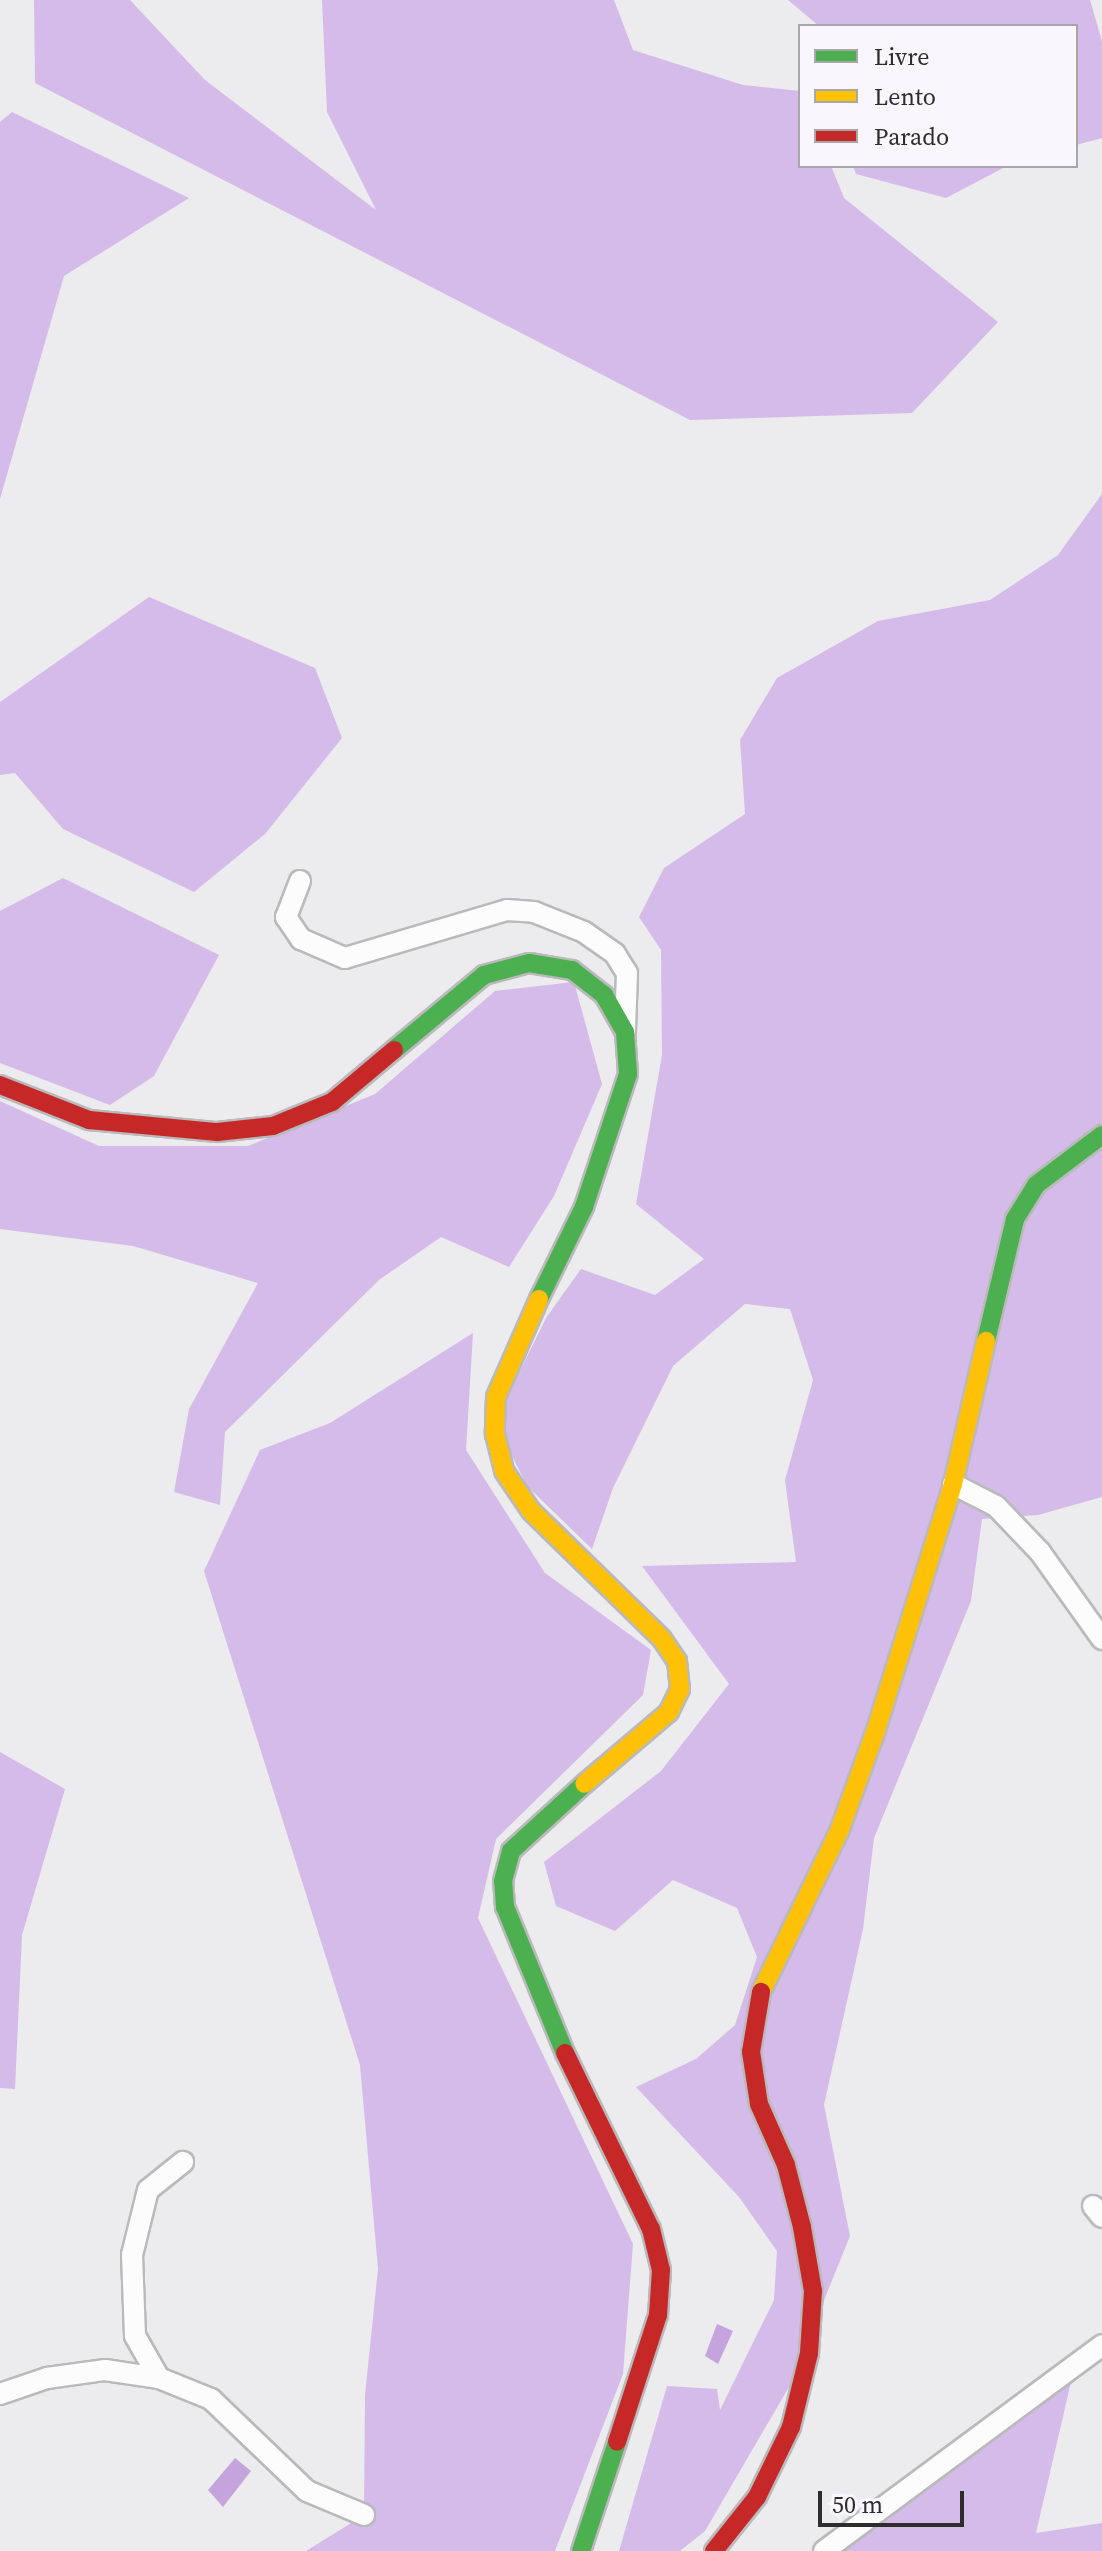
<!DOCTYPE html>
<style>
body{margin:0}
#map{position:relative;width:1102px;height:2551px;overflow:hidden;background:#ecebed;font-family:"Source Serif 4",serif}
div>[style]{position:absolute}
.forest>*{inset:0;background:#d5bbe9}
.water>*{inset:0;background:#c5a4dd}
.roads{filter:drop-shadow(2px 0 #bab9bb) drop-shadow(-2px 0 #bab9bb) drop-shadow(0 2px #bab9bb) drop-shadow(0 -2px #bab9bb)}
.street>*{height:20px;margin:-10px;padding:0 10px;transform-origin:10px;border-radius:10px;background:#fcfcfc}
.fast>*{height:18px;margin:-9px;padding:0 9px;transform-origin:9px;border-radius:9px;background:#4caf50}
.slow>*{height:18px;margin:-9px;padding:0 9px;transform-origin:9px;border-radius:9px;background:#ffc107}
.jam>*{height:18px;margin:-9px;padding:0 9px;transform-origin:9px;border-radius:9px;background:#c62828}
span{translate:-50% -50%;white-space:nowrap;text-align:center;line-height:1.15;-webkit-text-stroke:8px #f9f7fb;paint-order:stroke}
.legend{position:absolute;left:798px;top:24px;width:280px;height:144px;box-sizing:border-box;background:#f9f7fb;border:2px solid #a8a6a9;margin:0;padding:10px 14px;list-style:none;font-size:24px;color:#2e2d2e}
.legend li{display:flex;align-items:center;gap:16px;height:40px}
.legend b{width:40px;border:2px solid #a8a6a9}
.scale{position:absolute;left:818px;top:2491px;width:146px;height:36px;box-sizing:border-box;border:4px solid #2e2d2e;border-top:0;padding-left:10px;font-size:24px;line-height:28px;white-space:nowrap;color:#2e2d2e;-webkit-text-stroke:6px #f9f7fb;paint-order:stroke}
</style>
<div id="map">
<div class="forest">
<div style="clip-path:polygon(34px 0,130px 0,205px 80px,376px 210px,327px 112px,322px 0,614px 0,633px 50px,743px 85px,800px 91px,800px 166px,831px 166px,844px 198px,998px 322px,912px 413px,690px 420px,35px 83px)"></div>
<div style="clip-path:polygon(788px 0,1090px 0,1102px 41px,1102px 138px,1076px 145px,1076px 26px,819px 26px)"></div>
<div style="clip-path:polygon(12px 112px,189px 198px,64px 276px,0 499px,0 122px)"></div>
<div style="clip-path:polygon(853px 166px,1007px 166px,946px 198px,856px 174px)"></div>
<div style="clip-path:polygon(1102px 494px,1102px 1497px,1038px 1515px,982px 1519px,971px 1601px,874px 1838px,863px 1929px,824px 2105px,850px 2236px,789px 2387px,705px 2531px,680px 2551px,619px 2551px,667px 2386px,717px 2389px,720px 2410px,774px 2300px,777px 2251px,739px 2197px,636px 2087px,696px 2059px,735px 2025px,757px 1957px,737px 1908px,673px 1880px,615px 1931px,556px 1906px,544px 1862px,661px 1771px,729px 1684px,642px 1566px,796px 1562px,785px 1480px,813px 1380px,790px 1309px,745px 1304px,673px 1366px,613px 1488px,592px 1549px,527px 1486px,495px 1422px,546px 1318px,581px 1269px,655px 1295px,704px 1259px,636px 1204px,662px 1055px,661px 950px,639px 917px,664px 868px,745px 814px,740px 740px,777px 678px,878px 621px,990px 600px,1058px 555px)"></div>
<div style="clip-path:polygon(149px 597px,315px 668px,342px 738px,265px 834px,194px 892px,63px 829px,15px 773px,0 775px,0 702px)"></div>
<div style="clip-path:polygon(63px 878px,219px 955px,154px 1076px,110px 1105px,0 1063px,0 911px)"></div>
<div style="clip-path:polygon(574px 982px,602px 1084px,554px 1196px,509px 1267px,441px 1237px,379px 1280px,225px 1432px,220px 1505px,174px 1492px,189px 1409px,258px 1283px,133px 1246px,0 1229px,0 1101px,99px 1146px,248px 1146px,375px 1094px,495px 991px)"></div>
<div style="clip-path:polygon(473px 1333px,466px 1450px,545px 1573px,651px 1650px,643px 1695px,496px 1839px,478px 1918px,633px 2244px,623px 2374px,555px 2551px,306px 2551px,364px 2515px,365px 2395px,378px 2269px,360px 2065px,204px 1571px,260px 1450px,330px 1423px)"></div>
<div style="clip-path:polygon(0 1752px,65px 1789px,22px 1935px,15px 2089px,0 2088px)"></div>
<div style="clip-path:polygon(1071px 2382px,1036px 2533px,1102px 2523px,1102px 2551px,844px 2551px)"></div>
</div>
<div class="water">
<div style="clip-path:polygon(717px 2324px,733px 2331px,718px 2364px,705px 2356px)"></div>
<div style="clip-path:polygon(235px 2458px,251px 2471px,223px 2507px,208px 2490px)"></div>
</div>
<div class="roads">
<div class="street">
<div style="left:300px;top:881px;width:39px;rotate:111deg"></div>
<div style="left:286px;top:917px;width:27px;rotate:56deg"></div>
<div style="left:301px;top:939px;width:48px;rotate:23.4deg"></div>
<div style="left:345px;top:958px;width:169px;rotate:-16.5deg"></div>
<div style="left:507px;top:910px;width:27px;rotate:4deg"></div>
<div style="left:534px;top:912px;width:54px;rotate:21.8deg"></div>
<div style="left:584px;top:932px;width:38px;rotate:35deg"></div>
<div style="left:615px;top:954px;width:22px;rotate:58deg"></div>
<div style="left:627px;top:973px;width:57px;rotate:92deg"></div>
<div style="left:953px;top:1484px;width:48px;rotate:27.1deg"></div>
<div style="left:996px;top:1506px;width:64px;rotate:46.3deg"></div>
<div style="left:1040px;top:1552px;width:107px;rotate:54.5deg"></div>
<div style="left:1093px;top:2206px;width:14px;rotate:51deg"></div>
<div style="left:159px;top:2378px;width:48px;rotate:-119.7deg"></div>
<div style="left:135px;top:2336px;width:81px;rotate:-92.1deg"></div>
<div style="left:132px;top:2255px;width:67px;rotate:-76.2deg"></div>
<div style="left:148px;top:2190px;width:45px;rotate:-38.7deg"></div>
<div style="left:0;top:2394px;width:50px;rotate:-18.8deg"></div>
<div style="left:47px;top:2378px;width:59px;rotate:-7.9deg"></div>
<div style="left:105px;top:2370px;width:55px;rotate:8.4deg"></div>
<div style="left:159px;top:2378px;width:56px;rotate:22deg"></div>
<div style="left:211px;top:2399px;width:133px;rotate:43.8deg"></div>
<div style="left:307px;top:2491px;width:62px;rotate:22.8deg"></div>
<div style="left:824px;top:2551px;width:346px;rotate:-36.5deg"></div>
</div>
<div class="fast">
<div style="left:394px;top:1050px;width:117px;rotate:-39.8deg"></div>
<div style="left:484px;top:975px;width:47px;rotate:-14.9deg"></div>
<div style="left:529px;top:963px;width:44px;rotate:9.2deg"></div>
<div style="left:572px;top:970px;width:41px;rotate:38deg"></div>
<div style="left:604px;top:995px;width:43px;rotate:60.4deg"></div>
<div style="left:625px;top:1032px;width:42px;rotate:85.9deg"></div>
<div style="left:628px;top:1074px;width:140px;rotate:108.3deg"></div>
<div style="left:584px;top:1207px;width:102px;rotate:116.1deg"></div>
<div style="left:986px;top:1341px;width:125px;rotate:-76.6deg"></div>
<div style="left:1015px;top:1219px;width:40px;rotate:-58deg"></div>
<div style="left:1036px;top:1185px;width:83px;rotate:-37.1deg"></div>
<div style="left:565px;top:2053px;width:158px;rotate:-112.3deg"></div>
<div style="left:505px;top:1907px;width:26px;rotate:-94deg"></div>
<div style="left:503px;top:1881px;width:31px;rotate:-75deg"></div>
<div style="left:511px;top:1851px;width:99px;rotate:-42.5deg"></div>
<div style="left:581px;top:2551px;width:115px;rotate:-71.7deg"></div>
</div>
<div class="slow">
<div style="left:539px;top:1299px;width:107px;rotate:113.7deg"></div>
<div style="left:496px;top:1397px;width:37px;rotate:92deg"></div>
<div style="left:495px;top:1434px;width:38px;rotate:76deg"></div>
<div style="left:504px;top:1471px;width:48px;rotate:56deg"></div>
<div style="left:531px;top:1511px;width:183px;rotate:44.3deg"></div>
<div style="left:662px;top:1639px;width:27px;rotate:56deg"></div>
<div style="left:677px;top:1661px;width:28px;rotate:84deg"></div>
<div style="left:680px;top:1689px;width:25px;rotate:116deg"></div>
<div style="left:669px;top:1712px;width:111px;rotate:139.7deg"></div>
<div style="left:761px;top:1992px;width:181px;rotate:-64.1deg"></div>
<div style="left:840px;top:1829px;width:102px;rotate:-70deg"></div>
<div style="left:875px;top:1733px;width:261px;rotate:-72.6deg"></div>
<div style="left:953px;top:1484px;width:147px;rotate:-77deg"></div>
</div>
<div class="jam">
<div style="left:0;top:1085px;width:96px;rotate:21.5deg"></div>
<div style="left:89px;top:1120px;width:129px;rotate:5.4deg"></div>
<div style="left:217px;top:1132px;width:56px;rotate:-6.1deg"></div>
<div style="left:273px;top:1126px;width:64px;rotate:-22.1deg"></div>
<div style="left:332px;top:1102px;width:81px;rotate:-40deg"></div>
<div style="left:565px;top:2053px;width:196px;rotate:64deg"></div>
<div style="left:651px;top:2229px;width:42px;rotate:76.3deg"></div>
<div style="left:661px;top:2270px;width:45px;rotate:93.8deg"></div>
<div style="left:658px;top:2315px;width:133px;rotate:107.9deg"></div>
<div style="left:714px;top:2551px;width:69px;rotate:-51.5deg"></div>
<div style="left:757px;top:2497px;width:78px;rotate:-64.1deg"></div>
<div style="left:791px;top:2427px;width:76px;rotate:-76.3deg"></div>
<div style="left:809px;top:2353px;width:62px;rotate:-86.3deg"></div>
<div style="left:813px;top:2291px;width:65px;rotate:-99.8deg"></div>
<div style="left:802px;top:2227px;width:64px;rotate:-104.5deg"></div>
<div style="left:786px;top:2165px;width:67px;rotate:-113.9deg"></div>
<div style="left:759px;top:2104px;width:53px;rotate:-98.7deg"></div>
<div style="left:751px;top:2052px;width:61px;rotate:-80.5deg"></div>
</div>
</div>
<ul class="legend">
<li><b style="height:10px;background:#4caf50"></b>Livre</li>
<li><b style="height:10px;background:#ffc107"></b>Lento</li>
<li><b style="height:10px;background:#c62828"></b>Parado</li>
</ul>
<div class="scale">50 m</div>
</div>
